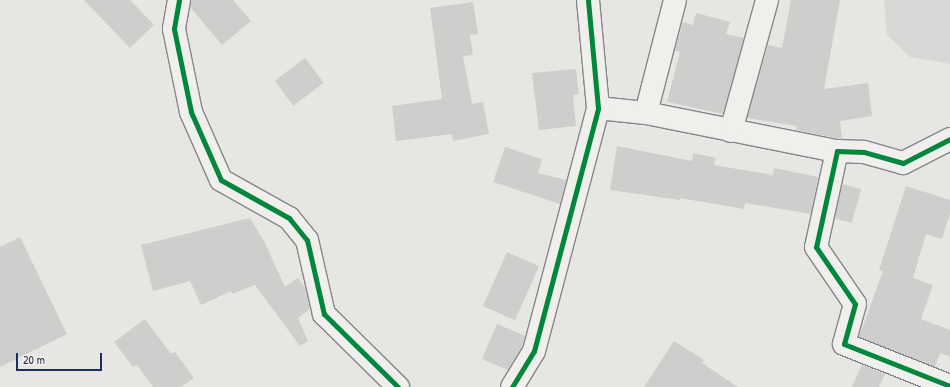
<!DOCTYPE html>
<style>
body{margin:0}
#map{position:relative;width:950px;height:387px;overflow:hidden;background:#e8e6e2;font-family:"Patrick Hand",sans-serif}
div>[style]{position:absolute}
.green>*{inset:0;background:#d8d8d6}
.building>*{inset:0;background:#cececd;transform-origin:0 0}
.roads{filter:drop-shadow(1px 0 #83868d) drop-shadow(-1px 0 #83868d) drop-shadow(0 1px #83868d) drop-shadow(0 -1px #83868d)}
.minor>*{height:22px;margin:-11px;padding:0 11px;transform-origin:11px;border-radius:11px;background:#f0efeb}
.cycleway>*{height:5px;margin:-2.5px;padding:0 2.5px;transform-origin:2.5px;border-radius:2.5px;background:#00873e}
span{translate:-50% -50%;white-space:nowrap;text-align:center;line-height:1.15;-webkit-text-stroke:4px #f7f3e8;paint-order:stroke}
.scale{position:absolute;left:16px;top:353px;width:86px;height:18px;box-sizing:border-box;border:2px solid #1b2f5e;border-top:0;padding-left:5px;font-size:12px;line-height:14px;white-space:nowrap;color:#1b2f5e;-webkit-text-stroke:3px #f7f3e8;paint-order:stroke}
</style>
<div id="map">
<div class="green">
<div style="clip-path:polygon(884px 0,950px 0,950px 64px,910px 57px,887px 35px)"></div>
</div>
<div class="building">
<div style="clip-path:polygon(84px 0,130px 0,154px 25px,130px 48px)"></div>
<div style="clip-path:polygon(191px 0,233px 0,251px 21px,222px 45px,190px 7px)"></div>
<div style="clip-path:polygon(791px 0,840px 0,824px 89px,868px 83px,872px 116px,840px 121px,842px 139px,796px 130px,797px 126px,747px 118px,768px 45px,782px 48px)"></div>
<div style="clip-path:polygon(473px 2px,478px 34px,470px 35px,473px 55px,463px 56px,472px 104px,483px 102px,489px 134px,453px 141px,452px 134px,396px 141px,392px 106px,442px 99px,430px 8px)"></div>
<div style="clip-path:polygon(696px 13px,730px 22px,726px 34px,744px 38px,723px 114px,667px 102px,680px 52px,675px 50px,683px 22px,693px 25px)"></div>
<div style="left:305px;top:58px;width:31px;height:38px;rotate:53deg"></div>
<div style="clip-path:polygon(576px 69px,579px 94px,573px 95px,576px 126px,539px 130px,532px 73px)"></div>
<div style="clip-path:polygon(617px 146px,692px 161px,693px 153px,716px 158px,714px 165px,773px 175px,774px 168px,818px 177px,811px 214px,745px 203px,744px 209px,680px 198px,680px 200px,610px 190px)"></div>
<div style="clip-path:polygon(505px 147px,542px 159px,538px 173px,566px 180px,560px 204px,493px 182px)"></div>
<div style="left:843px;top:184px;width:19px;height:35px;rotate:16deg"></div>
<div style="clip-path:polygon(906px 186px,950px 200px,950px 214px,942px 239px,926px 234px,913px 278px,933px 285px,921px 319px,950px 330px,950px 357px,940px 353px,935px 367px,859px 337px,883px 271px,879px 270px)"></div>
<div style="clip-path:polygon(250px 218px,264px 241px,285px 287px,298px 278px,305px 288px,310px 309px,298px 318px,308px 341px,300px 346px,255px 285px,232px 294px,231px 291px,201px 305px,190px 281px,153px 291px,141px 245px)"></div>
<div style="clip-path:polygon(20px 237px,67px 334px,0 367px,0 247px)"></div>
<div style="left:507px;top:252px;width:35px;height:59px;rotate:24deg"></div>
<div style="clip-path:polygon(145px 319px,171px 354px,175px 352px,194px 378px,181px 387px,153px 387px,137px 365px,133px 367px,114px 342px)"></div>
<div style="clip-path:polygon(497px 324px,525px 336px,521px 348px,508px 370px,482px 359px)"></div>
<div style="clip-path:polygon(674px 341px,704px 360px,702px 363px,738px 387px,644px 387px)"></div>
<div style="clip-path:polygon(862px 365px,885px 374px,879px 387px,852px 387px)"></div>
</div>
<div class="roads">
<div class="minor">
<div style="left:179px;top:0;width:29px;rotate:100deg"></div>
<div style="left:174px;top:29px;width:85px;rotate:78.4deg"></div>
<div style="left:191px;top:112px;width:74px;rotate:66.2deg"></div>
<div style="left:221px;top:180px;width:78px;rotate:29.2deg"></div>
<div style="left:289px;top:218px;width:28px;rotate:51deg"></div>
<div style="left:307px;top:240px;width:76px;rotate:77.1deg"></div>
<div style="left:324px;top:314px;width:104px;rotate:44.6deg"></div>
<div style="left:598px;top:108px;width:48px;rotate:5.9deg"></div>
<div style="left:646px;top:113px;width:195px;rotate:11.3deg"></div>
<div style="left:646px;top:113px;width:117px;rotate:-75.6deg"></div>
<div style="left:731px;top:131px;width:136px;rotate:-74.6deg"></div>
<div style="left:950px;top:139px;width:53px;rotate:152.9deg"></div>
<div style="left:903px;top:163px;width:41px;rotate:-164.2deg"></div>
<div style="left:864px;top:152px;width:27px;rotate:-178deg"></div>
<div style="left:837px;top:151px;width:98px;rotate:102.3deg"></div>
<div style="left:816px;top:247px;width:69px;rotate:55.6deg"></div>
<div style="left:855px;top:304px;width:41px;rotate:105.4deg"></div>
<div style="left:844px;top:344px;width:114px;rotate:21.6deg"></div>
<div style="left:512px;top:387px;width:42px;rotate:-58.6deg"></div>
<div style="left:534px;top:351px;width:251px;rotate:-75.2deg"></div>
<div style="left:598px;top:108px;width:108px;rotate:-95.3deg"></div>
</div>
</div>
<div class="cycleway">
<div style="left:179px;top:0;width:29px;rotate:100deg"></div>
<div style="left:174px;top:29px;width:85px;rotate:78.4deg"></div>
<div style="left:191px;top:112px;width:74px;rotate:66.2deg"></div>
<div style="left:221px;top:180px;width:78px;rotate:29.2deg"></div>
<div style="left:289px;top:218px;width:28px;rotate:51deg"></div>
<div style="left:307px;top:240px;width:76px;rotate:77.1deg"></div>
<div style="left:324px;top:314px;width:104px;rotate:44.6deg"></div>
<div style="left:950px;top:139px;width:53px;rotate:152.9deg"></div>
<div style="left:903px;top:163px;width:41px;rotate:-164.2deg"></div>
<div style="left:864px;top:152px;width:27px;rotate:-178deg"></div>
<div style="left:837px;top:151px;width:98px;rotate:102.3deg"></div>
<div style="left:816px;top:247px;width:69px;rotate:55.6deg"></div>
<div style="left:855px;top:304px;width:41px;rotate:105.4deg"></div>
<div style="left:844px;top:344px;width:114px;rotate:21.6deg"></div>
<div style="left:512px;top:387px;width:42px;rotate:-58.6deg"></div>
<div style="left:534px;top:351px;width:251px;rotate:-75.2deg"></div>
<div style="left:598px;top:108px;width:108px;rotate:-95.3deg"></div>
</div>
<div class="scale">20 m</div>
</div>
